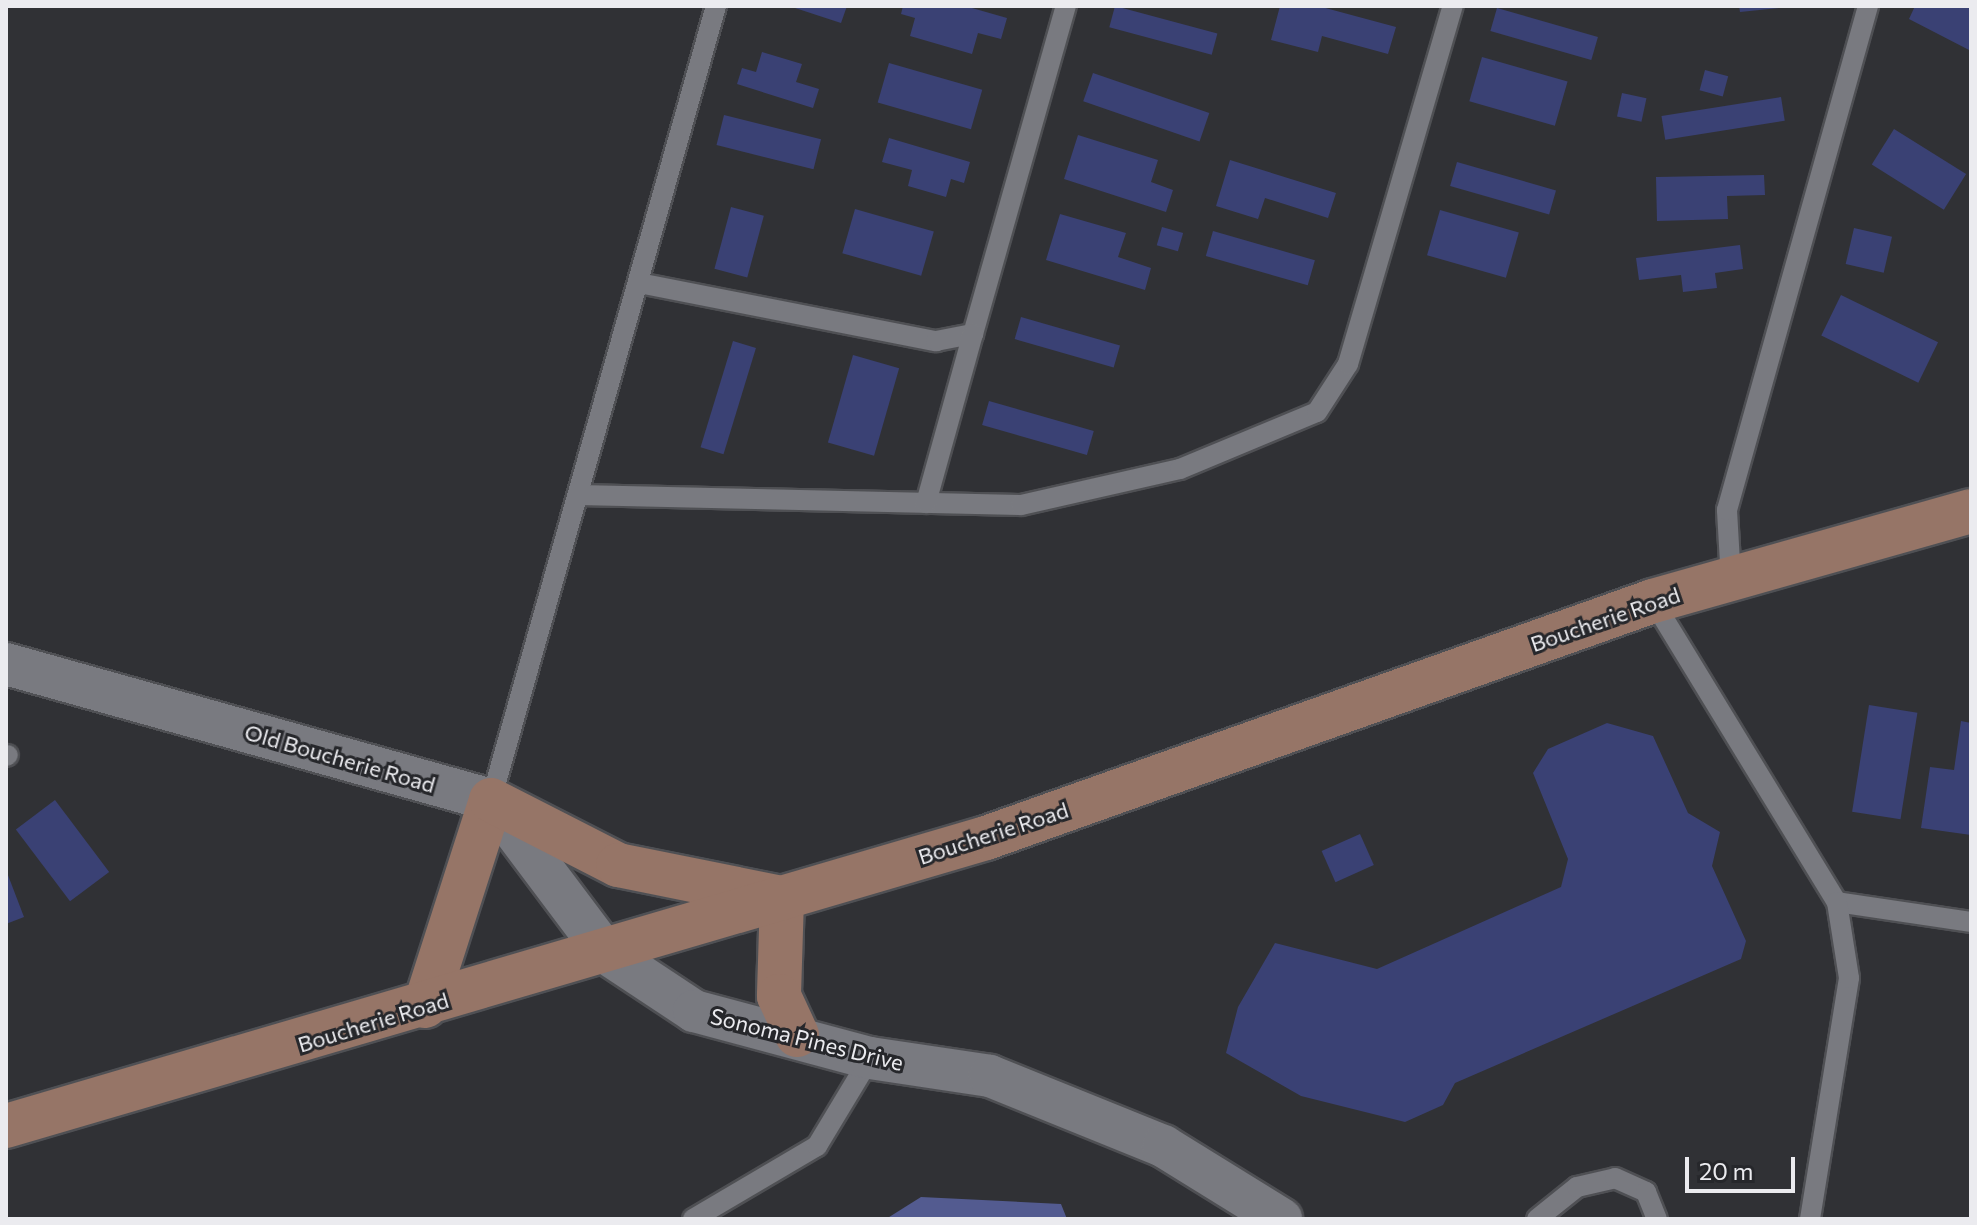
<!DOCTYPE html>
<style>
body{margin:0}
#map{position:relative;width:1977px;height:1225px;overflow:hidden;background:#303135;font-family:Commissioner,sans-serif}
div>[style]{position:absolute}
.water>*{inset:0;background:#535b90}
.building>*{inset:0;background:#3a4174;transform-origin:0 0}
.roads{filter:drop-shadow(2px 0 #4f5054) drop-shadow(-2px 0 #4f5054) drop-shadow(0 2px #4f5054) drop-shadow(0 -2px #4f5054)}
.service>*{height:20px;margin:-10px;padding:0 10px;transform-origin:10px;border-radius:10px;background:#797a80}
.minor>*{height:42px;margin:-21px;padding:0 21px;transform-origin:21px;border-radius:21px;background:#797a80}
.secondary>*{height:44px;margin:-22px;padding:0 22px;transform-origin:22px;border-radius:22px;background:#967567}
span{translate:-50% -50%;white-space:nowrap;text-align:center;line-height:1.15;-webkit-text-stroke:6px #26272b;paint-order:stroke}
.street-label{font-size:22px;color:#ebebef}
.frame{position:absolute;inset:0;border:8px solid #ebebef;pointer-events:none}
.scale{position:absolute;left:1685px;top:1157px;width:110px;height:36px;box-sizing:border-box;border:4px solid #ebebef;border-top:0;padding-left:10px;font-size:24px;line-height:28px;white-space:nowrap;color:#ebebef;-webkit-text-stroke:6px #26272b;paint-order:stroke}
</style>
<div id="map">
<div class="water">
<div style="clip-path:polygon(921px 1197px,1061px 1204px,1067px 1219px,886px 1219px)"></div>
</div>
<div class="building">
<div style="clip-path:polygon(789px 6px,847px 6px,841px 23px)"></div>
<div style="clip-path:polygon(903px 6px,965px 6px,1007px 18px,1001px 39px,978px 33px,972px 54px,910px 36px,915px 18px,901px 14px)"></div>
<div style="left:1115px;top:6px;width:106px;height:22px;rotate:15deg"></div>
<div style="clip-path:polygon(1280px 6px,1318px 6px,1396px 27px,1388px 54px,1322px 36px,1318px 52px,1271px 40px)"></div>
<div style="clip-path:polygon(1739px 6px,1779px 6px,1779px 8px,1740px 12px)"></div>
<div style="clip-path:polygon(1915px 6px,1971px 6px,1971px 51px,1909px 19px)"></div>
<div style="left:1497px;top:8px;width:105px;height:24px;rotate:16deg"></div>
<div style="clip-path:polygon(762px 52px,802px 64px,796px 82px,819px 89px,813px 108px,737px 84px,742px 68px,756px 72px)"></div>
<div style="left:1482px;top:57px;width:89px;height:46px;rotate:16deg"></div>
<div style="left:889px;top:63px;width:97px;height:41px;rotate:16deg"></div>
<div style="left:1705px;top:70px;width:24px;height:21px;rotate:15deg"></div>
<div style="left:1093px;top:73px;width:123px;height:30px;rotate:19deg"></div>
<div style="left:1622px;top:93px;width:25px;height:24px;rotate:12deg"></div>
<div style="left:1781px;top:97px;width:24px;height:121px;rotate:81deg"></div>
<div style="left:724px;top:115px;width:100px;height:31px;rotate:14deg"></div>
<div style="left:1894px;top:129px;width:85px;height:42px;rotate:32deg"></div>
<div style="clip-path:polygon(1078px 135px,1158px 160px,1151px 182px,1173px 190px,1166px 212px,1064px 179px)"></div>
<div style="clip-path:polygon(889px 138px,970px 162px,964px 183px,951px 179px,946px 197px,908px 186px,912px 170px,882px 162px)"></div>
<div style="clip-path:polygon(1230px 160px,1336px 193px,1328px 218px,1265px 198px,1258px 219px,1216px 206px)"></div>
<div style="left:1457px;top:162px;width:103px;height:25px;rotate:16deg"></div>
<div style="clip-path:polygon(1764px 175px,1765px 195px,1727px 196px,1728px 219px,1657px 221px,1656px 177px)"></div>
<div style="left:731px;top:207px;width:34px;height:64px;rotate:15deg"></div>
<div style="left:855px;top:209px;width:82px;height:46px;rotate:16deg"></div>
<div style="left:1440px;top:210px;width:82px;height:47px;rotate:16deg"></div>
<div style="clip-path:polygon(1060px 214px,1126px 233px,1118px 257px,1151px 268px,1145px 290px,1046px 260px)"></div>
<div style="left:1162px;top:227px;width:22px;height:19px;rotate:16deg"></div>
<div style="left:1854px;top:228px;width:39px;height:37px;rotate:13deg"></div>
<div style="left:1213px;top:231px;width:106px;height:26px;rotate:16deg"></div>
<div style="clip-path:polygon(1740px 245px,1743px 269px,1715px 273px,1717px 288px,1683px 292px,1681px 275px,1639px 280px,1636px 258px)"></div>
<div style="left:1841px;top:295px;width:108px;height:45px;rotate:26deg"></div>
<div style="left:1021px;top:317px;width:103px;height:23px;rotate:16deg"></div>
<div style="left:733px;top:341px;width:24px;height:111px;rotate:17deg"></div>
<div style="left:853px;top:355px;width:48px;height:91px;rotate:16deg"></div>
<div style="left:989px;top:401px;width:109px;height:25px;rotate:16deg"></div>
<div style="left:1869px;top:705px;width:49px;height:108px;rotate:9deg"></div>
<div style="clip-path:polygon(1961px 721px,1971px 723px,1971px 835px,1921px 828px,1930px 767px,1954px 770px)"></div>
<div style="clip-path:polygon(1607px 723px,1653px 736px,1688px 813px,1720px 832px,1712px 866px,1746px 941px,1741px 959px,1455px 1083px,1443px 1105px,1405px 1122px,1301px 1096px,1226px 1053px,1238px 1007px,1275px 943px,1377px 969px,1561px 887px,1568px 859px,1533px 773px,1548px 749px)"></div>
<div style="left:55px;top:800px;width:90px;height:49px;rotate:53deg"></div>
<div style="left:1360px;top:834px;width:34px;height:42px;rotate:66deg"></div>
<div style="clip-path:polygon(6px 870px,24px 917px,6px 924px)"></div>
</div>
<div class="roads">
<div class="service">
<div style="left:639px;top:283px;width:303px;rotate:11.1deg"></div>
<div style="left:936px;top:341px;width:38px;rotate:-11deg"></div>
<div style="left:973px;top:334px;width:341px;rotate:-74.2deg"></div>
<div style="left:578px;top:495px;width:443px;rotate:1.3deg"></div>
<div style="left:1021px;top:505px;width:163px;rotate:-12.8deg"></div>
<div style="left:1180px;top:469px;width:148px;rotate:-22.6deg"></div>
<div style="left:1317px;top:412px;width:57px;rotate:-57.1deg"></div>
<div style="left:1348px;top:364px;width:373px;rotate:-73.7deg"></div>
<div style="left:926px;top:503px;width:175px;rotate:-74.5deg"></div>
<div style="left:1731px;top:580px;width:70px;rotate:-93.3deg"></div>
<div style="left:1727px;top:510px;width:523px;rotate:-74.37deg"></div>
<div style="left:1653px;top:601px;width:353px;rotate:58.6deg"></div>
<div style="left:1837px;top:902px;width:135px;rotate:8.5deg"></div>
<div style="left:6px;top:756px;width:2px;rotate:-27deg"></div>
<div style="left:491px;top:800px;width:825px;rotate:-74.18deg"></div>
<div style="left:693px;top:1219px;width:144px;rotate:-30.5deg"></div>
<div style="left:817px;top:1146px;width:103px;rotate:-58.9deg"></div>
<div style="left:1537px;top:1219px;width:51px;rotate:-38.7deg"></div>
<div style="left:1577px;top:1187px;width:39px;rotate:-13deg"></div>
<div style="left:1615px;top:1178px;width:34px;rotate:24deg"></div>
<div style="left:1646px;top:1192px;width:29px;rotate:68deg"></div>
<div style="left:1810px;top:1219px;width:244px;rotate:-80.8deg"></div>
<div style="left:1849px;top:978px;width:77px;rotate:-99deg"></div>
</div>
<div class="minor">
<div style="left:6px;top:664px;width:504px;rotate:15.66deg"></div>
<div style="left:491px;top:800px;width:190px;rotate:53.1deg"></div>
<div style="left:605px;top:952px;width:107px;rotate:33.5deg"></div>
<div style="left:694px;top:1011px;width:182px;rotate:15deg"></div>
<div style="left:870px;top:1058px;width:121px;rotate:8.5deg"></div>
<div style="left:990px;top:1076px;width:187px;rotate:22deg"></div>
<div style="left:1163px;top:1146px;width:139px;rotate:31.7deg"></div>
</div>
<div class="secondary">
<div style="left:782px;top:898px;width:98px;rotate:91.8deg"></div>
<div style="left:779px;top:996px;width:43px;rotate:65.2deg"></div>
<div style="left:425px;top:1006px;width:216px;rotate:-72.2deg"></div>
<div style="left:491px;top:800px;width:143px;rotate:27.1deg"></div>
<div style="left:618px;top:865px;width:162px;rotate:11.4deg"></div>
<div style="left:6px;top:1126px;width:1021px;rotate:-16.38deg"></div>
<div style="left:986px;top:838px;width:708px;rotate:-19.56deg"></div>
<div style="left:1653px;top:601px;width:330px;rotate:-15.8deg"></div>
</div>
</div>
<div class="street-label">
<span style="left:1605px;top:619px;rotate:-19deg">Boucherie Road</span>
<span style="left:340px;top:758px;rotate:16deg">Old Boucherie Road</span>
<span style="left:993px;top:833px;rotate:-18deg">Boucherie Road</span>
<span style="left:373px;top:1022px;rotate:-17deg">Boucherie Road</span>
<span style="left:807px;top:1039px;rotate:14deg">Sonoma Pines Drive</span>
</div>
<div class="frame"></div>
<div class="scale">20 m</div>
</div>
